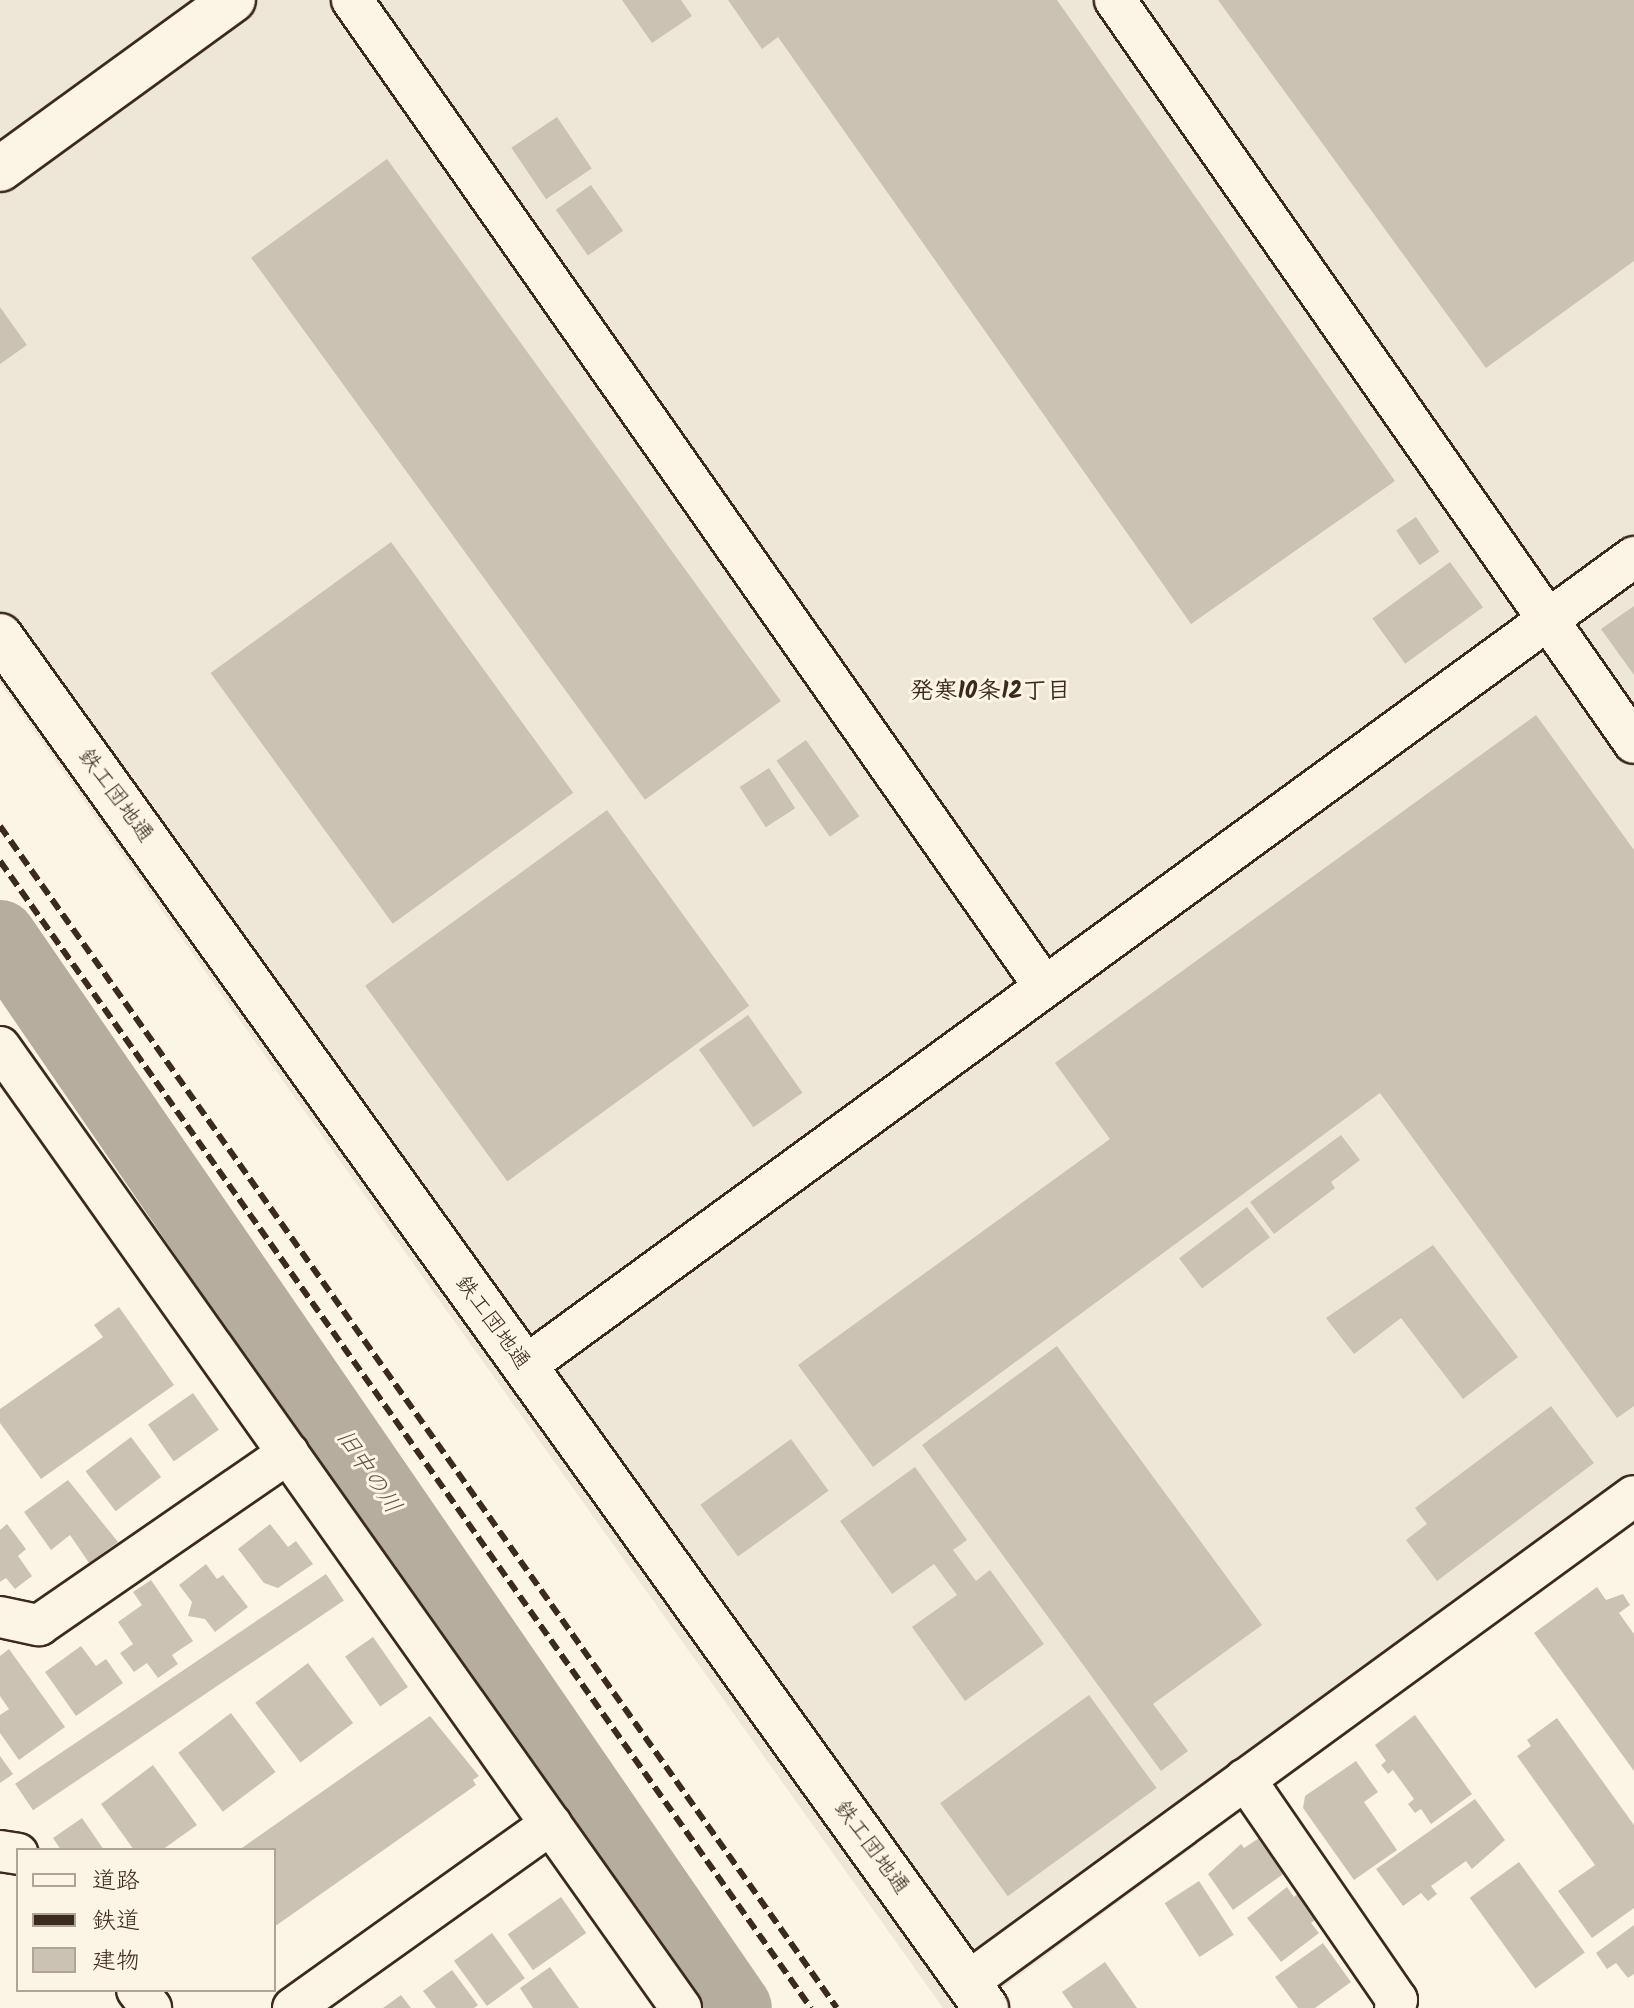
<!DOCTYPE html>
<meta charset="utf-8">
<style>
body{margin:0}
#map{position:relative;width:1634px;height:2008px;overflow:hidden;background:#fcf5e5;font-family:Kalam,"Klee One",sans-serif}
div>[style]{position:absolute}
.built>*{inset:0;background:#eee6d6}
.river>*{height:72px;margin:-36px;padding:0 36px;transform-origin:36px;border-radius:36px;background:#b7ad9e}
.building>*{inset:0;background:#ccc2b3;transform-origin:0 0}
.roads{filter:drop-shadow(2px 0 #3b2a1e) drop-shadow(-2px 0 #3b2a1e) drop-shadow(0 2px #3b2a1e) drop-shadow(0 -2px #3b2a1e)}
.minor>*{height:40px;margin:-20px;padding:0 20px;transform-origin:20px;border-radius:20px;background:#fcf5e5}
.tertiary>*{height:44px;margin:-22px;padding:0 22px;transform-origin:22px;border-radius:22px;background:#fcf5e5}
.rail>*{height:6px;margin-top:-3px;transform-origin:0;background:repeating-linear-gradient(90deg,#3b2a1e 0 12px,transparent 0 18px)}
span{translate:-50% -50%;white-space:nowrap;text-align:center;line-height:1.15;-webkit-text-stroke:6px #fcf5e5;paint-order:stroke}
.street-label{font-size:22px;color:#3b2a1e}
.neighbourhood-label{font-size:24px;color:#3b2a1e;font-weight:700}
.water-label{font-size:24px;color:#605144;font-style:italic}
.legend{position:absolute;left:16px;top:1848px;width:260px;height:144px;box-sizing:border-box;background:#fcf5e5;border:2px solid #afa495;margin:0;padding:10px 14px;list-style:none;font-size:24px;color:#3b2a1e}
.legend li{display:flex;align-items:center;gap:16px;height:40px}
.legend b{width:40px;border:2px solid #afa495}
</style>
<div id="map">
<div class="built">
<div style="clip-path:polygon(0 0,1634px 0,1634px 1522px,975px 2008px,943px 2008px,0 683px)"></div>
</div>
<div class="river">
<div style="left:0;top:936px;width:1300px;rotate:55.53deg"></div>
</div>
<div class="building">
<div style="clip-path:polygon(622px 0,681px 0,692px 16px,652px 43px)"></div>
<div style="clip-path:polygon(728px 0,1057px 0,1395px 481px,1191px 624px,778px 37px,762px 49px)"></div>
<div style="clip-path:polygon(1218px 0,1634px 0,1634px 261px,1486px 368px)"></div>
<div style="left:557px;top:117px;width:62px;height:55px;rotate:56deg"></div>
<div style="left:387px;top:159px;width:670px;height:168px;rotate:54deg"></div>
<div style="left:591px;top:185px;width:56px;height:43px;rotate:55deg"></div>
<div style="clip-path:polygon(0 307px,27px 345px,0 364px)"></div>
<div style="left:1416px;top:517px;width:42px;height:24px;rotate:56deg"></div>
<div style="left:391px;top:542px;width:310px;height:223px;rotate:54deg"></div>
<div style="left:1450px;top:562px;width:56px;height:96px;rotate:54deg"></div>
<div style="clip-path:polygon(1634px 606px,1634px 675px,1601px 629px)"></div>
<div style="clip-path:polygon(1536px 715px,1634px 850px,1634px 1406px,1617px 1418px,1380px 1093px,873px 1467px,798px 1365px,1110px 1139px,1055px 1063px)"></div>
<div style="left:806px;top:740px;width:93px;height:36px;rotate:55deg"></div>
<div style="left:769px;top:768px;width:48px;height:35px;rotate:57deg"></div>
<div style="left:607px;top:810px;width:242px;height:299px;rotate:54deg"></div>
<div style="left:748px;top:1015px;width:95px;height:60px;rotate:55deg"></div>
<div style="clip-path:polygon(1341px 1135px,1360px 1160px,1331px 1182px,1335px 1188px,1274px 1234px,1250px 1202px)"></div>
<div style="left:1247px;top:1207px;width:38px;height:85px;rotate:53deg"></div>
<div style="clip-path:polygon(1433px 1245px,1518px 1357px,1463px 1399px,1401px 1318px,1354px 1354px,1326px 1318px)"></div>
<div style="clip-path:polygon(119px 1307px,174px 1385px,41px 1479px,0 1423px,0 1409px,103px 1337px,94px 1325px)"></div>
<div style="clip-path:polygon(1057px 1346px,1262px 1625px,1153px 1704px,1188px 1751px,1161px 1771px,922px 1445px)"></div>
<div style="left:193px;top:1393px;width:45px;height:55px;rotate:55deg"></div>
<div style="clip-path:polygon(1551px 1406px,1594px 1463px,1437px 1581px,1406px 1540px,1427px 1524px,1415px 1508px)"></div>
<div style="left:131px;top:1437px;width:50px;height:57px;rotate:53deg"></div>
<div style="left:791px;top:1439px;width:64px;height:112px;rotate:54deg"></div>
<div style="clip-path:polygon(915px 1467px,967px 1540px,953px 1550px,976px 1581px,990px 1570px,1044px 1644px,965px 1701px,912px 1627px,957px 1595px,934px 1564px,892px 1594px,840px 1521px)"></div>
<div style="clip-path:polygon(68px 1480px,118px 1542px,89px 1563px,70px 1535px,51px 1550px,24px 1512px)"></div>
<div style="clip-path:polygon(7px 1524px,26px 1549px,18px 1556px,32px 1576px,15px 1589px,6px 1578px,0 1582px,0 1530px)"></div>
<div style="clip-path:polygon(270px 1524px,288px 1547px,296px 1541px,313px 1564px,278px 1588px,264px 1583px,238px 1549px)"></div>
<div style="clip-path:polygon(206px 1564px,217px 1579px,223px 1575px,248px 1607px,215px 1632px,205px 1619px,188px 1616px,192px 1602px,179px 1585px)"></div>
<div style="left:326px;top:1574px;width:32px;height:375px;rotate:56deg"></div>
<div style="clip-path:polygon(151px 1580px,193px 1641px,172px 1655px,178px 1664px,158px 1678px,147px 1663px,134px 1672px,120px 1653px,133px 1644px,118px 1622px,142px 1605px,133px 1592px)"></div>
<div style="clip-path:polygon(1597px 1587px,1606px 1600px,1623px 1594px,1630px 1605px,1619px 1613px,1634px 1634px,1634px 1771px,1534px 1633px)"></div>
<div style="left:373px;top:1637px;width:61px;height:34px;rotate:55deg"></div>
<div style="clip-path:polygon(81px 1646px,96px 1666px,106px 1659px,123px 1683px,76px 1716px,45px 1672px)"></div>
<div style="clip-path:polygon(9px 1649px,65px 1727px,19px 1760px,0 1733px,0 1715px,9px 1709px,0 1696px,0 1656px)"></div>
<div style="left:308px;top:1663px;width:75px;height:66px;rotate:53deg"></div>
<div style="left:1089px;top:1695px;width:115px;height:184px;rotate:54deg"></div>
<div style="left:231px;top:1713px;width:74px;height:66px;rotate:53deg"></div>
<div style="clip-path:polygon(1415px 1715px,1472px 1794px,1431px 1824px,1421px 1809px,1415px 1813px,1408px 1804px,1414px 1799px,1393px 1770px,1388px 1774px,1381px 1765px,1386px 1761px,1375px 1745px)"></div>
<div style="clip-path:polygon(430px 1716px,479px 1776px,473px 1780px,476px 1785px,274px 1927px,274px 1850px,239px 1850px)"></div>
<div style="clip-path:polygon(1557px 1718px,1634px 1825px,1634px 1908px,1592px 1938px,1558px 1891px,1595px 1865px,1517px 1756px,1531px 1746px,1527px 1740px)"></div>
<div style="clip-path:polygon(0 1756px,13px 1774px,0 1783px)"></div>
<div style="clip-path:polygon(1356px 1761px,1378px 1792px,1364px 1802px,1397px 1850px,1354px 1880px,1303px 1808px,1305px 1796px)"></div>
<div style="clip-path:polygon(153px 1765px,197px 1825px,162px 1850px,134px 1850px,101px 1804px)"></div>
<div style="clip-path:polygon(1475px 1799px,1505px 1840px,1472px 1869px,1466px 1861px,1431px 1886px,1437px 1894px,1428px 1901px,1421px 1893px,1403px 1906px,1376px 1869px)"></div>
<div style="clip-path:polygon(82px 1818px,104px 1850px,61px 1850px,53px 1838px)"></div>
<div style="clip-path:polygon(1268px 1832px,1293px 1867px,1233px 1910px,1208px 1874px,1241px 1844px,1244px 1848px)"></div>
<div style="left:1519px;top:1862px;width:112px;height:61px;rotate:54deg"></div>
<div style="left:1199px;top:1881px;width:64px;height:41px;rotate:57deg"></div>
<div style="clip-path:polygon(1287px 1887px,1294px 1897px,1305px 1888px,1325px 1913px,1311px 1923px,1319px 1933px,1281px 1962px,1247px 1918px)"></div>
<div style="left:561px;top:1897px;width:44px;height:65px;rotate:55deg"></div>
<div style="clip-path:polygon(1634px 1925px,1634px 1974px,1628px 1978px,1616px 1963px,1607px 1969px,1596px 1953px)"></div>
<div style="left:492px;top:1933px;width:56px;height:47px;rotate:54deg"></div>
<div style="clip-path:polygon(1323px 1943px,1351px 1982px,1315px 2008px,1298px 2008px,1275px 1977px)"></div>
<div style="clip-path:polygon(1105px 1962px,1137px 2008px,1073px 2008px,1062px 1992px)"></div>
<div style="clip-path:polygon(550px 1967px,579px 2008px,533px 2008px,520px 1988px)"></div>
<div style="clip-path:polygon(452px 1970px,478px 2005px,474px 2008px,436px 2008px,423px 1991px)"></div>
<div style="clip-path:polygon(401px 1995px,411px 2008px,383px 2008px)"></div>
</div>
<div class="roads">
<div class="minor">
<div style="left:352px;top:0;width:1205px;rotate:54.94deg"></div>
<div style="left:1115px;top:0;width:906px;rotate:55.06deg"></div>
<div style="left:0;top:1047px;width:1178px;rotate:54.68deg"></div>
<div style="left:524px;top:1367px;width:1374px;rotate:-36.12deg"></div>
<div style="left:0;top:1617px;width:40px;rotate:12deg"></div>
<div style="left:39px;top:1625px;width:303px;rotate:-34.6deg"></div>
<div style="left:1245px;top:1779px;width:268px;rotate:55.5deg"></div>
<div style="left:1397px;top:2000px;width:8px;rotate:104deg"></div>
<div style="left:0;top:1851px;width:18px;rotate:9deg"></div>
<div style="left:968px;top:1982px;width:824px;rotate:-36.12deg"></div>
<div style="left:137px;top:1990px;width:23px;rotate:52deg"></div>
<div style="left:293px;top:2008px;width:317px;rotate:-35.5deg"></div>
</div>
<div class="tertiary">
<div style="left:0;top:169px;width:288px;rotate:-36deg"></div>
<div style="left:0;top:636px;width:1690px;rotate:54.3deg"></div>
</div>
</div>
<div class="rail">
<div style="left:0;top:826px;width:1448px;rotate:54.7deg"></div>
<div style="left:0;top:861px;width:1405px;rotate:54.74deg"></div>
</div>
<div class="street-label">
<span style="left:115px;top:796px;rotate:54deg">鉄工団地通</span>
<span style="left:492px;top:1323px;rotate:54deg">鉄工団地通</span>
<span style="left:871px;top:1848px;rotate:54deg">鉄工団地通</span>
</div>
<div class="neighbourhood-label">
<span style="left:990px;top:692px">発寒10条12丁目</span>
</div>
<div class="water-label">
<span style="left:368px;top:1472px;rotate:56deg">旧中の川</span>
</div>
<ul class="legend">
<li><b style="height:10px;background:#fcf5e5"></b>道路</li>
<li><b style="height:10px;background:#3b2a1e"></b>鉄道</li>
<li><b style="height:22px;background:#ccc2b3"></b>建物</li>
</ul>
</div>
